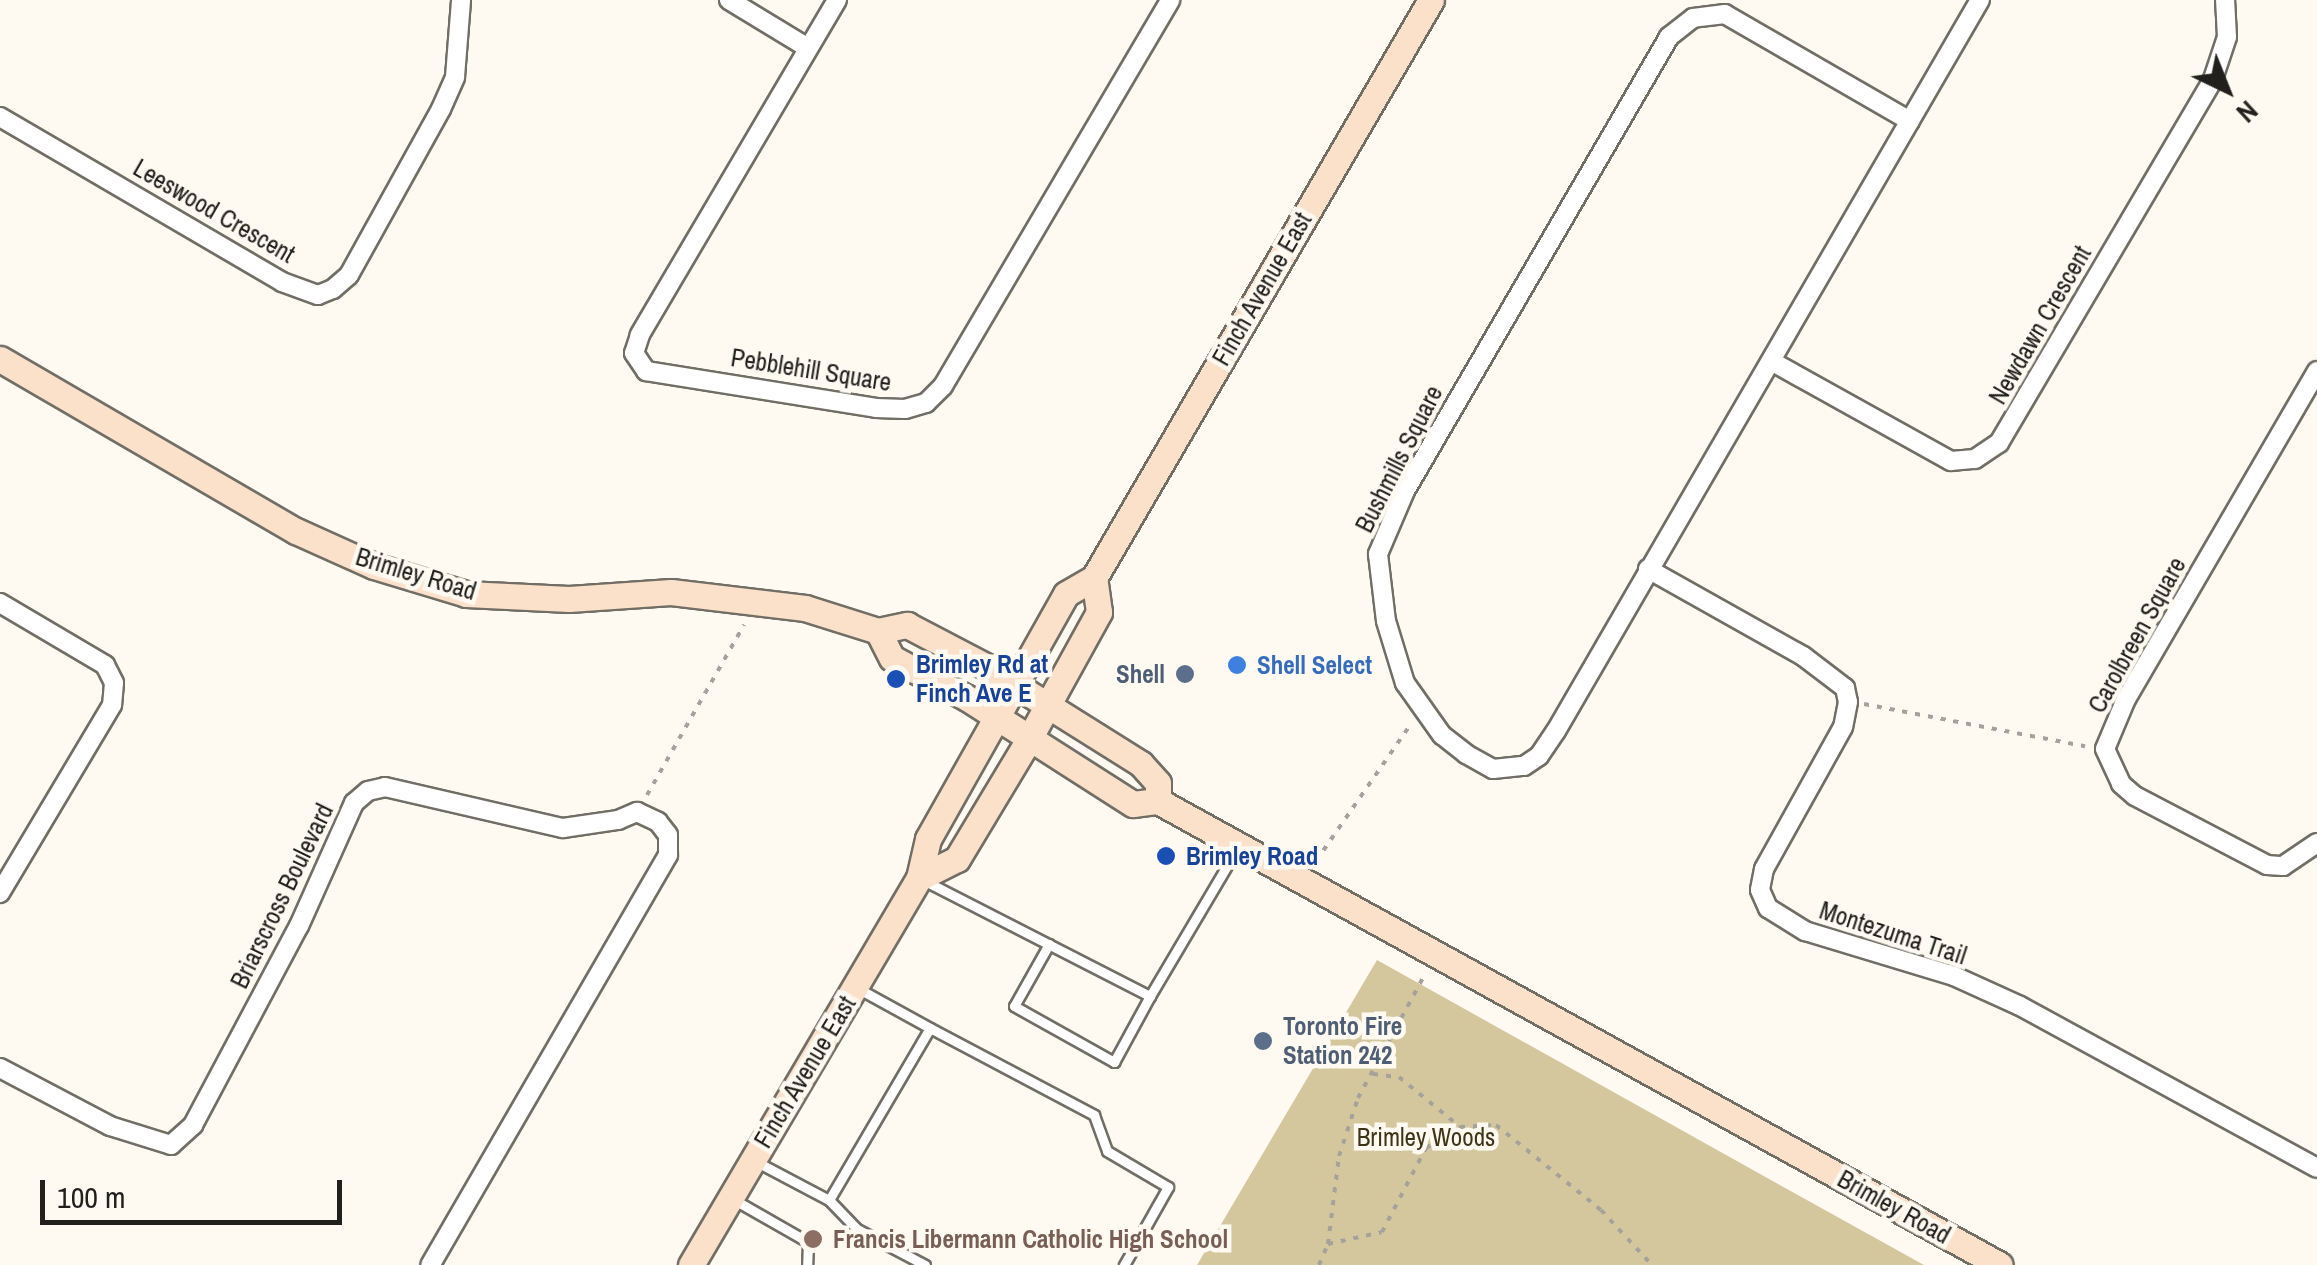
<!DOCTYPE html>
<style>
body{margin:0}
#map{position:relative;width:2317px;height:1265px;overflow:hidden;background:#fefaf1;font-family:"Archivo Narrow",sans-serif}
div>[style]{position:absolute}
.green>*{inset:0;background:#d4c69d}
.path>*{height:4px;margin-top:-2px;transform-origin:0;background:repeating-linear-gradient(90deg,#a5a29c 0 5px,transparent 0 13px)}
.roads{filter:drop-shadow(2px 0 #716e66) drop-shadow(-2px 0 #716e66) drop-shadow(0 2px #716e66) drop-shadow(0 -2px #716e66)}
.lane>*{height:9px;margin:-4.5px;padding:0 4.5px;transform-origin:4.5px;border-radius:4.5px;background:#fff}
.street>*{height:18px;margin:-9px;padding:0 9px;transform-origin:9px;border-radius:9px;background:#fff}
.secondary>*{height:25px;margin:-12.5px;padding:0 12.5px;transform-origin:12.5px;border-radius:12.5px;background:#fbe0ca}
.dots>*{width:28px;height:28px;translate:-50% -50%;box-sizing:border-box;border:5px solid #fefaf1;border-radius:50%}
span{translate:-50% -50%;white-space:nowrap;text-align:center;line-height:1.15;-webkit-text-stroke:9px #fefaf1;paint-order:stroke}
.street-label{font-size:25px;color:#21201d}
.transit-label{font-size:25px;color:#164399;font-weight:700}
.left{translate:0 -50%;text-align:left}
.shop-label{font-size:25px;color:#366cbe;font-weight:700}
.service-label{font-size:25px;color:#4e5e75;font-weight:700}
.right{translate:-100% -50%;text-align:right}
.park-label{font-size:25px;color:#3e3417}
.education-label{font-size:25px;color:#785e54;font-weight:700}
.north{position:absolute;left:2177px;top:40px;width:100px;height:100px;-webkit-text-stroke:8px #fefaf1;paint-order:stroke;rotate:137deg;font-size:28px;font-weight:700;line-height:40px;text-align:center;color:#21201d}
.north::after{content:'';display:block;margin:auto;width:35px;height:45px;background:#21201d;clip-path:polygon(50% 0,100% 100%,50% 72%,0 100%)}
.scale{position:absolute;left:40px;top:1180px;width:302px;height:45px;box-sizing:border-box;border:5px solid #21201d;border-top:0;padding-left:12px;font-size:30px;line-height:35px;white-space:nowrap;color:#21201d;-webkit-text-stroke:8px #fefaf1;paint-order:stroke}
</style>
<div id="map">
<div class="green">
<div style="clip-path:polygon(1377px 960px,1778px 1184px,1924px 1265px,1197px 1265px)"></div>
</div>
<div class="path">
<div style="left:1864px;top:704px;width:225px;rotate:10.8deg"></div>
<div style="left:647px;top:795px;width:196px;rotate:-60.3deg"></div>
<div style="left:1316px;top:861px;width:165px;rotate:-55.3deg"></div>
<div style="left:1373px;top:1074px;width:26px;rotate:7deg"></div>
<div style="left:1399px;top:1077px;width:79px;rotate:39.3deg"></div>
<div style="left:1328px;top:1244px;width:55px;rotate:-12.5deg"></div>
<div style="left:1382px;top:1232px;width:95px;rotate:-62.4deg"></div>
<div style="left:1426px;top:1148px;width:40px;rotate:-32deg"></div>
<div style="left:1460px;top:1127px;width:36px;rotate:-3deg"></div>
<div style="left:1496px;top:1125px;width:135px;rotate:39deg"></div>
<div style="left:1601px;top:1210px;width:75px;rotate:47.2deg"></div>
<div style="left:1319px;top:1265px;width:23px;rotate:-67deg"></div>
<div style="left:1328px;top:1244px;width:89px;rotate:-82.9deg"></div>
<div style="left:1339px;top:1156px;width:61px;rotate:-71.9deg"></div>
<div style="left:1358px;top:1098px;width:143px;rotate:-61.6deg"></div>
</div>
<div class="roads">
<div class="lane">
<div style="left:925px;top:881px;width:253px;rotate:27.1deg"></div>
<div style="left:1150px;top:996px;width:171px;rotate:-59.4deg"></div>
<div style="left:1049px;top:944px;width:71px;rotate:119.4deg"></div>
<div style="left:1014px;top:1006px;width:115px;rotate:29.2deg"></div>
<div style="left:1114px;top:1062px;width:75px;rotate:-61.4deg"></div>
<div style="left:930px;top:1028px;width:186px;rotate:27.9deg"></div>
<div style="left:1094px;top:1115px;width:38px;rotate:70deg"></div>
<div style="left:1107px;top:1151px;width:71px;rotate:30.5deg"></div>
<div style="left:1168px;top:1187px;width:90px;rotate:119.4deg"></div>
<div style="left:755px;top:1161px;width:84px;rotate:27.8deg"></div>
<div style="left:829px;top:1200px;width:199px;rotate:-59.6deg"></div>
<div style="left:930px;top:1028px;width:81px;rotate:-151.2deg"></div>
<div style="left:731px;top:1198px;width:89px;rotate:29.7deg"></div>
<div style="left:808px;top:1242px;width:23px;rotate:92deg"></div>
<div style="left:829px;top:1200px;width:40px;rotate:46deg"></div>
<div style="left:857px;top:1229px;width:77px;rotate:27.9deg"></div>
</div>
<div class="street">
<div style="left:729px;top:0;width:92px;rotate:31.3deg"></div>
<div style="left:837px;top:0;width:389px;rotate:120.5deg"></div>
<div style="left:640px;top:335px;width:19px;rotate:108deg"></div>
<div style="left:634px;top:353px;width:22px;rotate:56deg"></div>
<div style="left:646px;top:371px;width:233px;rotate:9.1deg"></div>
<div style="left:876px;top:408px;width:29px;rotate:2deg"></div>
<div style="left:905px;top:409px;width:22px;rotate:-16deg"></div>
<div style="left:926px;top:403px;width:24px;rotate:-45deg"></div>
<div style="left:943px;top:386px;width:448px;rotate:-59.5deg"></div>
<div style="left:0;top:117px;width:327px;rotate:30.3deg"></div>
<div style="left:282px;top:282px;width:38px;rotate:20deg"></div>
<div style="left:318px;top:295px;width:16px;rotate:-22deg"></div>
<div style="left:333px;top:289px;width:21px;rotate:-41deg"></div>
<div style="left:349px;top:275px;width:190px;rotate:-61deg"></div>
<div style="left:441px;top:109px;width:35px;rotate:-66deg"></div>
<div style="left:455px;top:77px;width:77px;rotate:-85.5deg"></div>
<div style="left:1910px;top:121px;width:214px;rotate:-150deg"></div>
<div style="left:1725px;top:14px;width:32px;rotate:173deg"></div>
<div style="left:1693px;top:18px;width:31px;rotate:142deg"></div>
<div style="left:1669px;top:37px;width:525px;rotate:120.18deg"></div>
<div style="left:1405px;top:491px;width:69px;rotate:113.2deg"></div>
<div style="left:1378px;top:554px;width:67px;rotate:83.2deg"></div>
<div style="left:1386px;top:621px;width:65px;rotate:73deg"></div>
<div style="left:1405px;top:683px;width:64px;rotate:54.6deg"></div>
<div style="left:1442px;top:735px;width:31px;rotate:38deg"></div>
<div style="left:1466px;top:754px;width:31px;rotate:29deg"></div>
<div style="left:1493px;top:769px;width:31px;rotate:-6deg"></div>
<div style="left:1524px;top:766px;width:18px;rotate:-34deg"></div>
<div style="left:1539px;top:756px;width:30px;rotate:-56deg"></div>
<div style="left:1556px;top:731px;width:845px;rotate:-59.89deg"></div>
<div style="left:1771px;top:361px;width:206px;rotate:29.1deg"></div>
<div style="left:1951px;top:461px;width:24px;rotate:-5deg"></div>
<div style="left:1975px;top:459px;width:29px;rotate:-34deg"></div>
<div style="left:1999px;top:443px;width:422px;rotate:-59.5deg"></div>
<div style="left:2213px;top:79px;width:44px;rotate:-71.6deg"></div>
<div style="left:2227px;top:37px;width:37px;rotate:-93deg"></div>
<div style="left:2317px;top:371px;width:380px;rotate:120.2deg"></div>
<div style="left:2126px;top:699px;width:54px;rotate:112.8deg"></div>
<div style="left:2105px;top:749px;width:38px;rotate:65deg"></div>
<div style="left:2121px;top:784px;width:18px;rotate:41deg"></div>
<div style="left:2135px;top:796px;width:149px;rotate:27.6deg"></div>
<div style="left:2267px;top:865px;width:16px;rotate:4deg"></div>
<div style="left:2283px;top:866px;width:41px;rotate:-34.1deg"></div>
<div style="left:1648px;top:569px;width:178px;rotate:29.3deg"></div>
<div style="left:1803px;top:656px;width:53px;rotate:37.3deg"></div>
<div style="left:1845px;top:688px;width:14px;rotate:78deg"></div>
<div style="left:1848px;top:702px;width:25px;rotate:101deg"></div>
<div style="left:1843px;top:727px;width:162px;rotate:119.1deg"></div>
<div style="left:1764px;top:869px;width:21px;rotate:101deg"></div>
<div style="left:1760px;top:890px;width:20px;rotate:66deg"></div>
<div style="left:1768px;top:908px;width:44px;rotate:31.9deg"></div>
<div style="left:1805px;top:931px;width:156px;rotate:16.8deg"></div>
<div style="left:1954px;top:976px;width:72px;rotate:24.4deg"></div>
<div style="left:2020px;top:1006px;width:338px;rotate:28.6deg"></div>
<div style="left:0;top:603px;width:122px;rotate:30.6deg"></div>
<div style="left:105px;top:665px;width:20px;rotate:63deg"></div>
<div style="left:114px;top:683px;width:22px;rotate:95deg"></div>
<div style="left:112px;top:705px;width:219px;rotate:120.8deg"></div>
<div style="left:0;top:1068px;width:124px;rotate:27.8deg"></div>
<div style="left:110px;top:1126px;width:64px;rotate:17.3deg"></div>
<div style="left:171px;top:1145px;width:30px;rotate:-42deg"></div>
<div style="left:193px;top:1125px;width:225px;rotate:-62deg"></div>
<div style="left:299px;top:926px;width:135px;rotate:-65.9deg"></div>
<div style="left:354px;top:803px;width:18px;rotate:-41deg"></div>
<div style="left:368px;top:791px;width:17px;rotate:-13deg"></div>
<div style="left:385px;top:787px;width:183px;rotate:13deg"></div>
<div style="left:563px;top:828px;width:56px;rotate:-8.3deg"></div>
<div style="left:618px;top:820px;width:21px;rotate:-23deg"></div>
<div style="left:637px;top:812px;width:23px;rotate:25deg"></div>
<div style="left:658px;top:822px;width:16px;rotate:52deg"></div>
<div style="left:668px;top:835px;width:20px;rotate:90deg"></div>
<div style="left:668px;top:855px;width:474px;rotate:120.1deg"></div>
</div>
<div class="secondary">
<div style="left:0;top:359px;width:342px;rotate:30.2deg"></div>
<div style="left:296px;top:531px;width:85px;rotate:24.2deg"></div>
<div style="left:374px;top:566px;width:96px;rotate:16.9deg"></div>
<div style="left:466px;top:594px;width:103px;rotate:2.8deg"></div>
<div style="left:569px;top:599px;width:102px;rotate:-3.9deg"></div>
<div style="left:671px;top:592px;width:135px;rotate:6.8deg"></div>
<div style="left:805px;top:608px;width:77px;rotate:17.5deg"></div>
<div style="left:878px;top:631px;width:30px;rotate:-12deg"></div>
<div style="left:907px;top:625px;width:88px;rotate:27.7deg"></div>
<div style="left:985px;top:666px;width:184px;rotate:32.1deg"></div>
<div style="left:1141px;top:764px;width:25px;rotate:48deg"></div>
<div style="left:1158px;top:783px;width:18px;rotate:90deg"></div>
<div style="left:878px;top:631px;width:30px;rotate:63deg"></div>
<div style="left:892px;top:658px;width:85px;rotate:28.1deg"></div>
<div style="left:967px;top:698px;width:197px;rotate:32.6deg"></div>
<div style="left:1133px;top:804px;width:25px;rotate:-7deg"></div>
<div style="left:1158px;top:801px;width:961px;rotate:28.86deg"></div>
<div style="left:919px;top:878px;width:42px;rotate:-26.6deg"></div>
<div style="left:957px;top:859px;width:140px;rotate:-59deg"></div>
<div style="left:1029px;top:739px;width:145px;rotate:-61.1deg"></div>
<div style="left:1099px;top:612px;width:34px;rotate:-98deg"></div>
<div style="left:691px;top:1265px;width:449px;rotate:-59.5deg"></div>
<div style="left:919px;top:878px;width:40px;rotate:-77deg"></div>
<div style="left:928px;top:839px;width:281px;rotate:-60.6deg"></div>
<div style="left:1066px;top:594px;width:32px;rotate:-30deg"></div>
<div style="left:1094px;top:578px;width:669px;rotate:-59.76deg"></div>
</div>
</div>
<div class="dots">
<div style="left:1237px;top:665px;background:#3f7fe0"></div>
<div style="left:1185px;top:674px;background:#5c6f8a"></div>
<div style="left:896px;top:679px;background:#1a4fb4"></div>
<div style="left:1166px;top:856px;background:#1a4fb4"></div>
<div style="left:1263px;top:1041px;background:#5c6f8a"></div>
<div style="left:813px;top:1239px;background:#8d6e63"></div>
</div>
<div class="street-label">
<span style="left:214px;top:211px;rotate:30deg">Leeswood Crescent</span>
<span style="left:1262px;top:289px;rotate:-60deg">Finch Avenue East</span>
<span style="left:2040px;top:325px;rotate:-60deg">Newdawn Crescent</span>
<span style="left:811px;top:370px;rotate:9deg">Pebblehill Square</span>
<span style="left:1399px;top:459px;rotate:-63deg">Bushmills Square</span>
<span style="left:416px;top:574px;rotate:17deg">Brimley Road</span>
<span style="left:2137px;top:635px;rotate:-61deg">Carolbreen Square</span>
<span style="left:282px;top:896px;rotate:-64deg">Briarscross Boulevard</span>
<span style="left:1893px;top:933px;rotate:18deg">Montezuma Trail</span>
<span style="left:805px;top:1072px;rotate:-59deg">Finch Avenue East</span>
<span style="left:1894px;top:1207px;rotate:29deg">Brimley Road</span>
</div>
<div class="transit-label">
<span class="left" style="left:916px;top:679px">Brimley Rd at<br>Finch Ave E</span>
<span class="left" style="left:1186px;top:856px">Brimley Road</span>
</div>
<div class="shop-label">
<span class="left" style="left:1257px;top:665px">Shell Select</span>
</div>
<div class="service-label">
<span class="right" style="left:1165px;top:674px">Shell</span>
<span class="left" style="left:1283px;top:1041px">Toronto Fire<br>Station 242</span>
</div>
<div class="park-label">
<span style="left:1426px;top:1137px">Brimley Woods</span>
</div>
<div class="education-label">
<span class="left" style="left:833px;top:1239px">Francis Libermann Catholic High School</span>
</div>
<div class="north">N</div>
<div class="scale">100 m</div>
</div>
